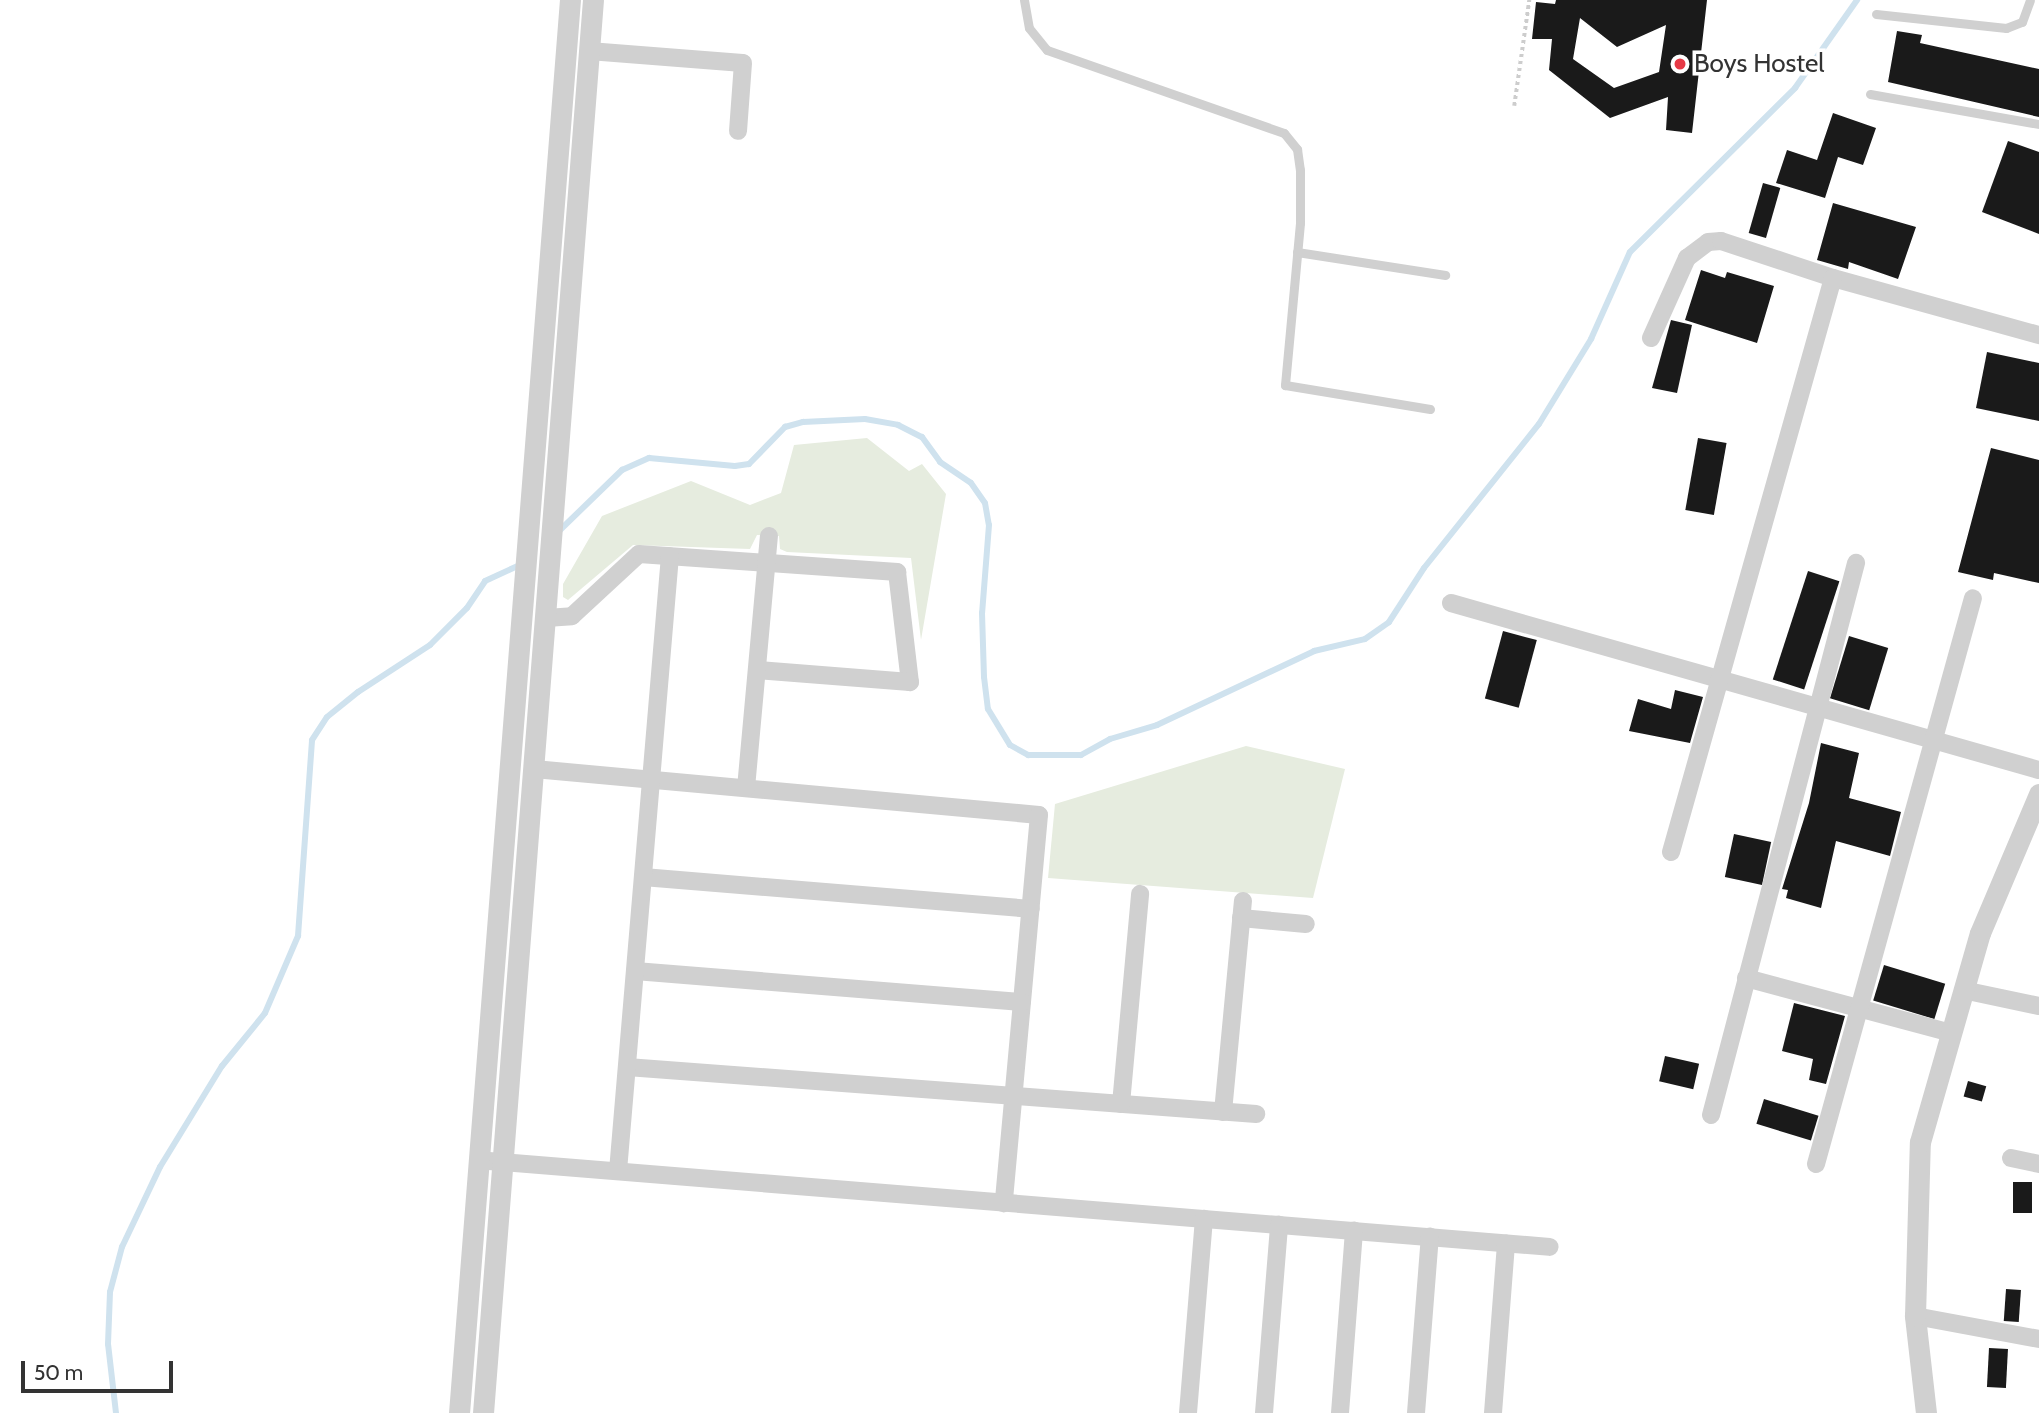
<!DOCTYPE html>
<style>
body{margin:0}
#map{position:relative;width:2039px;height:1413px;overflow:hidden;background:#fff;font-family:Cabin,sans-serif}
div>[style]{position:absolute}
.green>*{inset:0;background:#e6ecdf}
.stream>*{height:6px;margin:-3px;padding:0 3px;transform-origin:3px;border-radius:3px;background:#cfe2ee}
.building>*{inset:0;background:#1a1a1a;transform-origin:0 0}
.path>*{height:3.5px;margin-top:-1.75px;transform-origin:0;background:repeating-linear-gradient(90deg,#cdcdcd 0 3.5px,transparent 0 7px)}
.service>*{height:9px;margin:-4.5px;padding:0 4.5px;transform-origin:4.5px;border-radius:4.5px;background:#d0d0d0}
.minor>*{height:18px;margin:-9px;padding:0 9px;transform-origin:9px;border-radius:9px;background:#d0d0d0}
.tertiary>*{height:21px;margin:-10.5px;padding:0 10.5px;transform-origin:10.5px;border-radius:10.5px;background:#d0d0d0}
.dots>*{width:19px;height:19px;translate:-50% -50%;box-sizing:border-box;border:4px solid #fff;border-radius:50%}
span{translate:-50% -50%;white-space:nowrap;text-align:center;line-height:1.15;-webkit-text-stroke:7px #fff;paint-order:stroke}
.poi-label{font-size:26px;color:#333}
.left{translate:0 -50%;text-align:left}
.scale{position:absolute;left:21px;top:1361px;width:152px;height:32px;box-sizing:border-box;border:4px solid #333;border-top:0;padding-left:9px;font-size:21px;line-height:24px;white-space:nowrap;color:#333;-webkit-text-stroke:5px #fff;paint-order:stroke}
</style>
<div id="map">
<div class="green">
<div style="clip-path:polygon(867px 438px,909px 471px,922px 464px,946px 494px,921px 640px,911px 558px,787px 552px,780px 549px,779px 536px,757px 535px,750px 549px,633px 545px,568px 600px,563px 597px,563px 584px,602px 516px,691px 481px,750px 505px,781px 493px,794px 445px)"></div>
<div style="clip-path:polygon(1246px 746px,1345px 769px,1313px 898px,1048px 878px,1055px 804px)"></div>
</div>
<div class="stream">
<div style="left:559px;top:531px;width:88px;rotate:-44.1deg"></div>
<div style="left:622px;top:470px;width:30px;rotate:-24deg"></div>
<div style="left:649px;top:458px;width:86px;rotate:5.3deg"></div>
<div style="left:735px;top:466px;width:14px;rotate:-8deg"></div>
<div style="left:749px;top:464px;width:52px;rotate:-45.8deg"></div>
<div style="left:785px;top:427px;width:19px;rotate:-16deg"></div>
<div style="left:803px;top:422px;width:62px;rotate:-2.8deg"></div>
<div style="left:865px;top:419px;width:34px;rotate:10deg"></div>
<div style="left:898px;top:425px;width:27px;rotate:27deg"></div>
<div style="left:922px;top:437px;width:31px;rotate:54deg"></div>
<div style="left:940px;top:462px;width:37px;rotate:34deg"></div>
<div style="left:971px;top:483px;width:24px;rotate:55deg"></div>
<div style="left:985px;top:503px;width:22px;rotate:80deg"></div>
<div style="left:989px;top:525px;width:88px;rotate:94.5deg"></div>
<div style="left:982px;top:613px;width:64px;rotate:88.2deg"></div>
<div style="left:984px;top:677px;width:32px;rotate:83deg"></div>
<div style="left:988px;top:709px;width:42px;rotate:58.6deg"></div>
<div style="left:1010px;top:745px;width:21px;rotate:29deg"></div>
<div style="left:1028px;top:755px;width:53px"></div>
<div style="left:1081px;top:755px;width:33px;rotate:-29deg"></div>
<div style="left:1110px;top:739px;width:49px;rotate:-16.6deg"></div>
<div style="left:1157px;top:725px;width:174px;rotate:-25.2deg"></div>
<div style="left:1314px;top:651px;width:52px;rotate:-13.2deg"></div>
<div style="left:1365px;top:639px;width:29px;rotate:-35deg"></div>
<div style="left:1389px;top:622px;width:64px;rotate:-57.1deg"></div>
<div style="left:1424px;top:568px;width:184px;rotate:-51.4deg"></div>
<div style="left:1539px;top:424px;width:100px;rotate:-58.5deg"></div>
<div style="left:1591px;top:339px;width:95px;rotate:-65.9deg"></div>
<div style="left:1630px;top:252px;width:233px;rotate:-44.8deg"></div>
<div style="left:1795px;top:88px;width:108px;rotate:-54.8deg"></div>
<div style="left:116px;top:1413px;width:69px;rotate:-96.6deg"></div>
<div style="left:108px;top:1344px;width:52px;rotate:-87.8deg"></div>
<div style="left:110px;top:1292px;width:47px;rotate:-75.1deg"></div>
<div style="left:122px;top:1247px;width:89px;rotate:-64.6deg"></div>
<div style="left:160px;top:1167px;width:119px;rotate:-58.5deg"></div>
<div style="left:222px;top:1066px;width:68px;rotate:-50.9deg"></div>
<div style="left:265px;top:1013px;width:84px;rotate:-66.8deg"></div>
<div style="left:298px;top:936px;width:196px;rotate:-85.9deg"></div>
<div style="left:312px;top:740px;width:27px;rotate:-57deg"></div>
<div style="left:327px;top:717px;width:40px;rotate:-39deg"></div>
<div style="left:358px;top:692px;width:86px;rotate:-33.1deg"></div>
<div style="left:430px;top:645px;width:52px;rotate:-45deg"></div>
<div style="left:467px;top:608px;width:32px;rotate:-56deg"></div>
<div style="left:485px;top:581px;width:41px;rotate:-24.7deg"></div>
</div>
<div class="building">
<div style="clip-path:polygon(evenodd,1556px 0,1707px 0,1692px 133px,1666px 130px,1668px 97px,1610px 118px,1549px 70px,1552px 39px,1532px 39px,1536px 2px,1555px 4px,1556px 0,1580px 18px,1617px 47px,1666px 25px,1659px 72px,1614px 88px,1573px 59px,1580px 18px)"></div>
<div style="clip-path:polygon(1897px 31px,1922px 35px,1920px 43px,2039px 69px,2039px 117px,1888px 82px)"></div>
<div style="clip-path:polygon(1833px 113px,1876px 128px,1863px 165px,1838px 157px,1825px 198px,1776px 183px,1787px 150px,1817px 160px)"></div>
<div style="clip-path:polygon(2008px 141px,2039px 152px,2039px 234px,1982px 212px)"></div>
<div style="left:1763px;top:183px;width:18px;height:52px;rotate:16deg"></div>
<div style="clip-path:polygon(1833px 203px,1916px 227px,1898px 279px,1849px 262px,1848px 269px,1817px 260px)"></div>
<div style="clip-path:polygon(1701px 270px,1725px 278px,1727px 272px,1774px 286px,1757px 343px,1685px 320px)"></div>
<div style="clip-path:polygon(1671px 320px,1692px 325px,1677px 393px,1652px 388px)"></div>
<div style="clip-path:polygon(1987px 352px,2039px 363px,2039px 421px,1976px 408px)"></div>
<div style="left:1698px;top:438px;width:29px;height:73px;rotate:10deg"></div>
<div style="clip-path:polygon(1991px 448px,2039px 460px,2039px 583px,1994px 573px,1993px 580px,1958px 572px)"></div>
<div style="left:1808px;top:571px;width:33px;height:114px;rotate:18deg"></div>
<div style="left:1503px;top:631px;width:35px;height:70px;rotate:15deg"></div>
<div style="left:1849px;top:636px;width:41px;height:65px;rotate:17deg"></div>
<div style="clip-path:polygon(1675px 690px,1703px 697px,1690px 743px,1629px 731px,1638px 699px,1671px 709px)"></div>
<div style="clip-path:polygon(1821px 743px,1859px 753px,1849px 798px,1901px 812px,1890px 856px,1836px 841px,1821px 908px,1786px 898px,1788px 890px,1782px 889px,1809px 803px)"></div>
<div style="left:1734px;top:834px;width:38px;height:44px;rotate:12deg"></div>
<div style="left:1884px;top:965px;width:64px;height:37px;rotate:17deg"></div>
<div style="clip-path:polygon(1794px 1003px,1845px 1016px,1826px 1084px,1809px 1080px,1813px 1059px,1782px 1051px)"></div>
<div style="left:1665px;top:1056px;width:35px;height:26px;rotate:13deg"></div>
<div style="left:1968px;top:1081px;width:19px;height:16px;rotate:16deg"></div>
<div style="left:1764px;top:1099px;width:57px;height:26px;rotate:17deg"></div>
<div style="left:2013px;top:1182px;width:19px;height:31px"></div>
<div style="left:2006px;top:1289px;width:15px;height:32px;rotate:4deg"></div>
<div style="left:1989px;top:1348px;width:19px;height:39px;rotate:3deg"></div>
</div>
<div class="path">
<div style="left:1514px;top:106px;width:107px;rotate:-81.9deg"></div>
</div>
<div class="service">
<div style="left:1024px;top:0;width:28px;rotate:80deg"></div>
<div style="left:1029px;top:28px;width:28px;rotate:51deg"></div>
<div style="left:1047px;top:50px;width:251px;rotate:19.3deg"></div>
<div style="left:1284px;top:133px;width:21px;rotate:51deg"></div>
<div style="left:1297px;top:149px;width:21px;rotate:82deg"></div>
<div style="left:1300px;top:170px;width:53px;rotate:90deg"></div>
<div style="left:1300px;top:223px;width:163px;rotate:95.3deg"></div>
<div style="left:1285px;top:385px;width:147px;rotate:9.4deg"></div>
<div style="left:1876px;top:14px;width:131px;rotate:6.1deg"></div>
<div style="left:2006px;top:28px;width:17px;rotate:-21deg"></div>
<div style="left:2022px;top:22px;width:23px;rotate:-70deg"></div>
<div style="left:1870px;top:94px;width:172px;rotate:10.1deg"></div>
<div style="left:1297px;top:252px;width:150px;rotate:8.8deg"></div>
</div>
<div class="minor">
<div style="left:589px;top:51px;width:154px;rotate:4.5deg"></div>
<div style="left:743px;top:63px;width:68px;rotate:94.2deg"></div>
<div style="left:1651px;top:338px;width:88px;rotate:-65.8deg"></div>
<div style="left:1687px;top:258px;width:26px;rotate:-37deg"></div>
<div style="left:1708px;top:242px;width:13px;rotate:-4deg"></div>
<div style="left:1721px;top:241px;width:118px;rotate:18.3deg"></div>
<div style="left:1833px;top:278px;width:214px;rotate:15.5deg"></div>
<div style="left:1451px;top:603px;width:611px;rotate:15.86deg"></div>
<div style="left:546px;top:618px;width:26px;rotate:-4deg"></div>
<div style="left:572px;top:616px;width:91px;rotate:-42.8deg"></div>
<div style="left:639px;top:554px;width:259px;rotate:4deg"></div>
<div style="left:897px;top:572px;width:111px;rotate:83.3deg"></div>
<div style="left:910px;top:682px;width:153px;rotate:-175.5deg"></div>
<div style="left:534px;top:769px;width:507px;rotate:5.2deg"></div>
<div style="left:1039px;top:815px;width:390px;rotate:95.2deg"></div>
<div style="left:746px;top:788px;width:253px;rotate:-84.8deg"></div>
<div style="left:1671px;top:852px;width:596px;rotate:-74.24deg"></div>
<div style="left:643px;top:877px;width:389px;rotate:4.7deg"></div>
<div style="left:1241px;top:918px;width:65px;rotate:5.3deg"></div>
<div style="left:635px;top:971px;width:388px;rotate:4.6deg"></div>
<div style="left:1746px;top:978px;width:212px;rotate:15deg"></div>
<div style="left:1963px;top:990px;width:78px;rotate:11.9deg"></div>
<div style="left:627px;top:1067px;width:631px;rotate:4.27deg"></div>
<div style="left:1121px;top:1104px;width:211px;rotate:-84.8deg"></div>
<div style="left:1223px;top:1112px;width:212px;rotate:-84.6deg"></div>
<div style="left:1711px;top:1115px;width:571px;rotate:-75.28deg"></div>
<div style="left:2011px;top:1158px;width:29px;rotate:12deg"></div>
<div style="left:489px;top:1161px;width:1064px;rotate:4.63deg"></div>
<div style="left:1816px;top:1164px;width:587px;rotate:-74.5deg"></div>
<div style="left:618px;top:1171px;width:617px;rotate:-85.17deg"></div>
<div style="left:1915px;top:1316px;width:126px;rotate:10.5deg"></div>
<div style="left:1188px;top:1413px;width:195px;rotate:-85.3deg"></div>
<div style="left:1264px;top:1413px;width:189px;rotate:-85.4deg"></div>
<div style="left:1340px;top:1413px;width:183px;rotate:-85.6deg"></div>
<div style="left:1416px;top:1413px;width:177px;rotate:-85.5deg"></div>
<div style="left:1493px;top:1413px;width:170px;rotate:-85.6deg"></div>
</div>
<div class="tertiary">
<div style="left:459px;top:1413px;width:1417px;rotate:-85.51deg"></div>
<div style="left:483px;top:1413px;width:1417px;rotate:-85.55deg"></div>
<div style="left:1926px;top:1413px;width:98px;rotate:-96.5deg"></div>
<div style="left:1915px;top:1316px;width:174px;rotate:-88.4deg"></div>
<div style="left:1920px;top:1142px;width:217px;rotate:-74deg"></div>
<div style="left:1980px;top:933px;width:151px;rotate:-67deg"></div>
</div>
<div class="dots">
<div style="left:1680px;top:64px;background:#e63946"></div>
</div>
<div class="poi-label">
<span class="left" style="left:1694px;top:64px">Boys Hostel</span>
</div>
<div class="scale">50 m</div>
</div>
